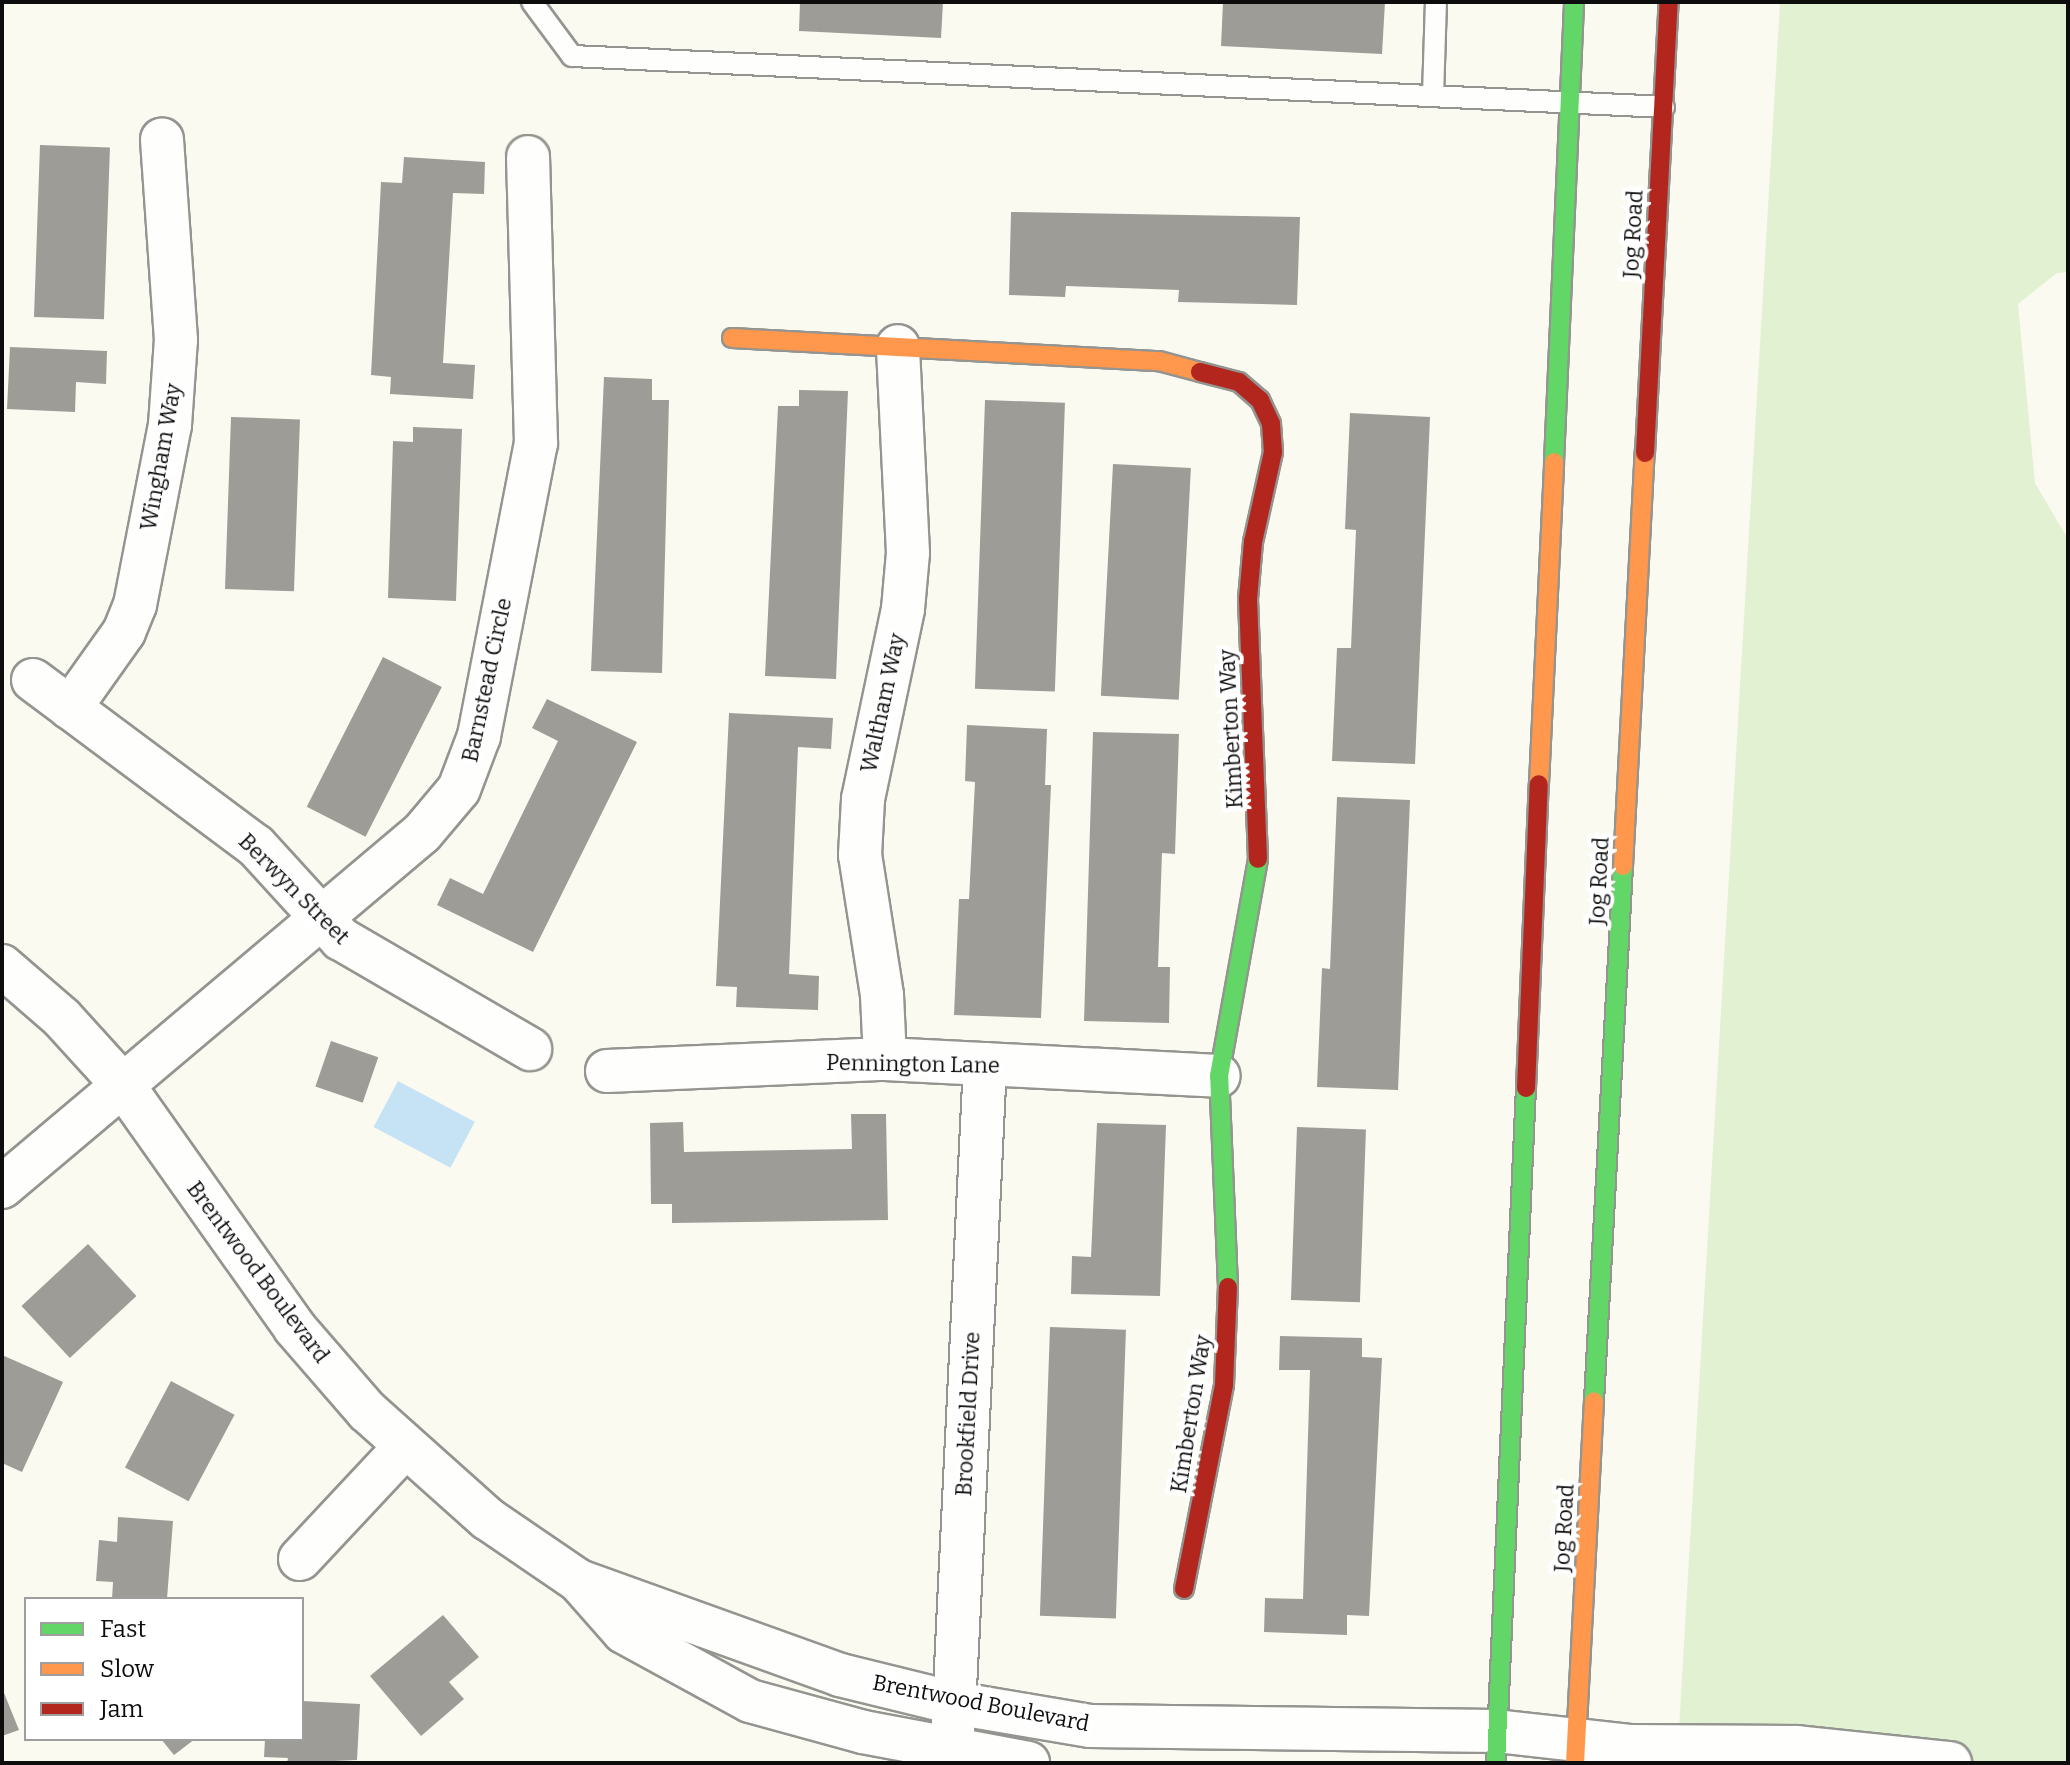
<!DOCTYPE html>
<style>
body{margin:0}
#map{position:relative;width:2070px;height:1765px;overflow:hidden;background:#fbfaf1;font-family:Bitter,serif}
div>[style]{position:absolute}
.green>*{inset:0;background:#e2f1d1}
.water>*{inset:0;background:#c6e3f6;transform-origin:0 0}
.building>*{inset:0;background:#9e9c97;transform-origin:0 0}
.roads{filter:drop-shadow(2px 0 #949490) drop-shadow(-2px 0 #949490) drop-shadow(0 2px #949490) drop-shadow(0 -2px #949490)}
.lane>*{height:20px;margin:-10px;padding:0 10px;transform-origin:10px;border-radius:10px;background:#fefefd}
.street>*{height:42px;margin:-21px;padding:0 21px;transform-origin:21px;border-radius:21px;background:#fefefd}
.fast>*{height:18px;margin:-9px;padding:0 9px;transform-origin:9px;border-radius:9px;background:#63d668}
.slow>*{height:18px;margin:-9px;padding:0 9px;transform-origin:9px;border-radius:9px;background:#ff974d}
.jam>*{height:18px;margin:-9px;padding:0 9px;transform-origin:9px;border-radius:9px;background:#b3261e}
span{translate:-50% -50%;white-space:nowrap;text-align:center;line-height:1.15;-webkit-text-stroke:8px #fff;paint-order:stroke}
.street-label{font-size:22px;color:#0d0d0d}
.frame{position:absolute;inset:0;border:4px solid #0d0d0d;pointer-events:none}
.legend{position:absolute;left:24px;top:1597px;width:280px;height:144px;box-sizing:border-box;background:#fff;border:2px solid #9e9e9e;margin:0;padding:10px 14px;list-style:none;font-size:24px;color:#0d0d0d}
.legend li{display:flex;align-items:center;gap:16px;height:40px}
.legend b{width:40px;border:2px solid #9e9e9e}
</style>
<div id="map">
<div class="green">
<div style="clip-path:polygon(1780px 2px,2068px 2px,2068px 272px,2057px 273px,2018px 304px,2035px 483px,2068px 539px,2068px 1763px,1677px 1763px)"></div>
</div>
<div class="water">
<div style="left:398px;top:1081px;width:87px;height:52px;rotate:28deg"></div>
</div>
<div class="building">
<div style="clip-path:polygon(800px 2px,943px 2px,941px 38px,799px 31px)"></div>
<div style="clip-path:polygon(1223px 2px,1385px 2px,1382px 54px,1221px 46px)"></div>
<div style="left:40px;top:145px;width:70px;height:172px;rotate:2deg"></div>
<div style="clip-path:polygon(404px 157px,485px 162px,484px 194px,453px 193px,443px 363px,475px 365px,473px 399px,390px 394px,391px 377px,371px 375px,381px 182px,402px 183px)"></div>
<div style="clip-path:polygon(1011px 212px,1300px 217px,1297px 305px,1178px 302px,1179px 290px,1066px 286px,1065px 297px,1009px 295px)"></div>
<div style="clip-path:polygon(10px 347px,107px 351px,106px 384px,76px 382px,75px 412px,7px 409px)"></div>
<div style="clip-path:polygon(604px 377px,652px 379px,652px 400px,669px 400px,662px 673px,591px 671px)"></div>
<div style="clip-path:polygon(799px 390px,848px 391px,836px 679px,765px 676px,778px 406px,799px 406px)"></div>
<div style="left:985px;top:400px;width:80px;height:289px;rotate:2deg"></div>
<div style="clip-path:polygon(1350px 413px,1430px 417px,1415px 764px,1332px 761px,1337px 648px,1351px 648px,1356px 530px,1345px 529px)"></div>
<div style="left:231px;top:417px;width:69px;height:172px;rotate:2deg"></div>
<div style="clip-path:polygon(413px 427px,462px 429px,456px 601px,388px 598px,393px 441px,413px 442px)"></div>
<div style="left:1113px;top:464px;width:78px;height:232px;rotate:3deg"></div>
<div style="left:383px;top:657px;width:66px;height:168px;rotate:27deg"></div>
<div style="clip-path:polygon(547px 699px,637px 742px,533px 952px,437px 905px,450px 878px,483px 894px,558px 741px,532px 728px)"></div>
<div style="clip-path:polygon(729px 713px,833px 718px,831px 749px,798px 747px,789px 974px,819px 976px,818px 1010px,736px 1007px,737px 987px,716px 986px)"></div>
<div style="clip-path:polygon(967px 725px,1047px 729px,1045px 785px,1051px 785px,1041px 1018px,954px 1015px,959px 899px,969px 899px,975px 782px,965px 781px)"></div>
<div style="clip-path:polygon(1093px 732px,1179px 734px,1175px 854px,1162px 853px,1158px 967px,1170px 967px,1169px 1023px,1084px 1021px)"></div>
<div style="clip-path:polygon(1337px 797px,1410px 800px,1398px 1090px,1317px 1087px,1322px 968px,1330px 969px)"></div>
<div style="left:331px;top:1041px;width:50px;height:48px;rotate:19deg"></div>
<div style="clip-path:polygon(851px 1114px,886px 1114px,888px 1220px,672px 1223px,672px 1204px,651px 1204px,650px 1123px,683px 1122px,684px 1152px,852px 1149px)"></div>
<div style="clip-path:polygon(1097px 1123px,1166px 1125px,1160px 1296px,1071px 1294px,1072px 1256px,1091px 1257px)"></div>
<div style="left:1297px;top:1127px;width:69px;height:173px;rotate:2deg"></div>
<div style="left:88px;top:1244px;width:71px;height:91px;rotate:47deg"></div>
<div style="left:1050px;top:1327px;width:76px;height:289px;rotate:2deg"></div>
<div style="clip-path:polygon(1280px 1336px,1362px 1338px,1362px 1357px,1382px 1358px,1369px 1616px,1347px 1615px,1347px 1635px,1264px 1632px,1265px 1598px,1303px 1599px,1310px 1370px,1279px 1370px)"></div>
<div style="clip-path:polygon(2px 1355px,63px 1382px,22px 1472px,2px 1463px)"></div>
<div style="left:171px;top:1381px;width:72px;height:98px;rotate:28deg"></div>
<div style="clip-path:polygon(118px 1517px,173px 1521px,167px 1599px,112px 1599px,113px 1582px,96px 1581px,99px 1540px,117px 1542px)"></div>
<div style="clip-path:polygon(443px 1615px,479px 1657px,449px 1682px,464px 1699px,421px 1736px,370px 1676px)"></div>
<div style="clip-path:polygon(2px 1688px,19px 1730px,2px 1736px)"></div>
<div style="clip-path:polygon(302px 1701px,360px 1704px,357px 1760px,287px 1763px,288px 1758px,264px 1757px,265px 1739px,302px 1739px)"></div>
<div style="clip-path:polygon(161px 1739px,195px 1739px,174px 1755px)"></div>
</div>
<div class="roads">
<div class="lane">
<div style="left:532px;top:2px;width:67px;rotate:53.5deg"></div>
<div style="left:572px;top:56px;width:1093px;rotate:2.67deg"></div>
<div style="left:1433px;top:96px;width:94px;rotate:-88.2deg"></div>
</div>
<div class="street">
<div style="left:33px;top:680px;width:278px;rotate:36.7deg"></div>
<div style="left:256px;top:846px;width:126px;rotate:47.6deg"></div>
<div style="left:341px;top:939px;width:219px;rotate:30.2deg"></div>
<div style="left:70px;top:708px;width:93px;rotate:-54.6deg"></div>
<div style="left:124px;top:632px;width:29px;rotate:-68deg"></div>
<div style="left:135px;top:605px;width:183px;rotate:-79deg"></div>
<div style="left:170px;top:425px;width:85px;rotate:-86deg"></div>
<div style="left:176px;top:340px;width:201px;rotate:-94deg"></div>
<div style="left:2px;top:966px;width:79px;rotate:40.9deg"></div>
<div style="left:62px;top:1018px;width:91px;rotate:47.7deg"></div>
<div style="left:123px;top:1085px;width:298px;rotate:54.7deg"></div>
<div style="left:295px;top:1328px;width:110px;rotate:49.1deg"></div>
<div style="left:367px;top:1411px;width:162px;rotate:41.8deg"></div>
<div style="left:488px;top:1519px;width:110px;rotate:34.3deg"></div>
<div style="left:579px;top:1581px;width:68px;rotate:48.6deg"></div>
<div style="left:624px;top:1632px;width:144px;rotate:28.7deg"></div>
<div style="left:750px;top:1701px;width:117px;rotate:15.3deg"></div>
<div style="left:863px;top:1732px;width:168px;rotate:10.6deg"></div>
<div style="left:885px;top:1059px;width:64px;rotate:-92.7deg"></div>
<div style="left:882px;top:995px;width:142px;rotate:-98.9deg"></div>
<div style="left:860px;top:855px;width:56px;rotate:-86.9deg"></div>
<div style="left:863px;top:799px;width:194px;rotate:-78.1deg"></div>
<div style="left:903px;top:609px;width:56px;rotate:-84.9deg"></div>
<div style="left:908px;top:553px;width:207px;rotate:-92.8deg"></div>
<div style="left:607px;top:1071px;width:278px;rotate:-2.5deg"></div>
<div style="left:885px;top:1059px;width:334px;rotate:2.9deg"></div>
<div style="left:2px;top:1187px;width:549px;rotate:-40.13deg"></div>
<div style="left:422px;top:833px;width:57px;rotate:-49.9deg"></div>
<div style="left:459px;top:789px;width:57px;rotate:-69.3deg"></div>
<div style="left:479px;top:736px;width:298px;rotate:-79deg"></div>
<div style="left:536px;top:443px;width:286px;rotate:-91.6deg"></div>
<div style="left:300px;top:1559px;width:152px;rotate:-46.9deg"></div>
<div style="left:579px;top:1581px;width:277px;rotate:19.8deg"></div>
<div style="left:840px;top:1675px;width:117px;rotate:13.8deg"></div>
<div style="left:954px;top:1703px;width:138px;rotate:9.6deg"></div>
<div style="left:1090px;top:1726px;width:406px;rotate:0.7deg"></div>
<div style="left:1496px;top:1731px;width:134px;rotate:6.4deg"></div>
<div style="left:1629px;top:1746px;width:168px;rotate:0.3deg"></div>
<div style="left:1797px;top:1747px;width:154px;rotate:6deg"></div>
<div style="left:953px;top:1730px;width:667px;rotate:-87.25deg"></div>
</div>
<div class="fast">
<div style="left:1554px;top:462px;width:460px;rotate:-87.5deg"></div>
<div style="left:1228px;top:1287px;width:211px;rotate:-92.4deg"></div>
<div style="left:1219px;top:1076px;width:220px;rotate:-79.8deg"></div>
<div style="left:1594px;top:1401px;width:536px;rotate:-86.9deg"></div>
<div style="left:1496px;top:1763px;width:676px;rotate:-87.46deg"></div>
</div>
<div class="slow">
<div style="left:732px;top:338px;width:428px;rotate:3.1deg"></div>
<div style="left:1159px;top:361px;width:42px;rotate:15deg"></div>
<div style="left:1539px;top:784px;width:322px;rotate:-87.3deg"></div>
<div style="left:1623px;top:866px;width:414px;rotate:-87deg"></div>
<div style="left:1575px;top:1763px;width:362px;rotate:-87deg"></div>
</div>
<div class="jam">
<div style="left:1200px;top:372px;width:40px;rotate:14.4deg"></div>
<div style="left:1239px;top:382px;width:28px;rotate:41deg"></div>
<div style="left:1260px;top:400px;width:26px;rotate:65deg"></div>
<div style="left:1271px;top:424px;width:28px;rotate:86deg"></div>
<div style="left:1273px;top:452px;width:92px;rotate:102.5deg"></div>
<div style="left:1253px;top:542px;width:57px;rotate:95deg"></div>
<div style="left:1248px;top:599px;width:260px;rotate:87.8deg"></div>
<div style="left:1645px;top:453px;width:452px;rotate:-87deg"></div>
<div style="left:1526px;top:1088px;width:304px;rotate:-87.6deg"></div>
<div style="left:1184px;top:1589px;width:208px;rotate:-78.9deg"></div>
<div style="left:1224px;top:1385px;width:98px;rotate:-87.7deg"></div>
</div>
</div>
<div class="street-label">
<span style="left:1633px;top:234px;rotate:-87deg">Jog Road</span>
<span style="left:161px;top:457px;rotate:-80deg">Wingham Way</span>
<span style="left:487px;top:680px;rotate:-78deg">Barnstead Circle</span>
<span style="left:883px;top:703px;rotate:-78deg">Waltham Way</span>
<span style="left:1231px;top:729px;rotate:-93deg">Kimberton Way</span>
<span style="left:1599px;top:881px;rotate:-87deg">Jog Road</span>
<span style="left:294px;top:889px;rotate:45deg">Berwyn Street</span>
<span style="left:913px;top:1064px;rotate:1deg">Pennington Lane</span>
<span style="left:258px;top:1272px;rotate:53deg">Brentwood Boulevard</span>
<span style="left:968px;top:1414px;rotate:-87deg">Brookfield Drive</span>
<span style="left:1191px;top:1414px;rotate:-81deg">Kimberton Way</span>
<span style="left:1564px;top:1528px;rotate:-87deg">Jog Road</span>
<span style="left:981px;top:1703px;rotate:11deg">Brentwood Boulevard</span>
</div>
<div class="frame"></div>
<ul class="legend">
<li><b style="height:10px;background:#63d668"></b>Fast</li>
<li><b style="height:10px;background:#ff974d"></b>Slow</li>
<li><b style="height:10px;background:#b3261e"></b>Jam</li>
</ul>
</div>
